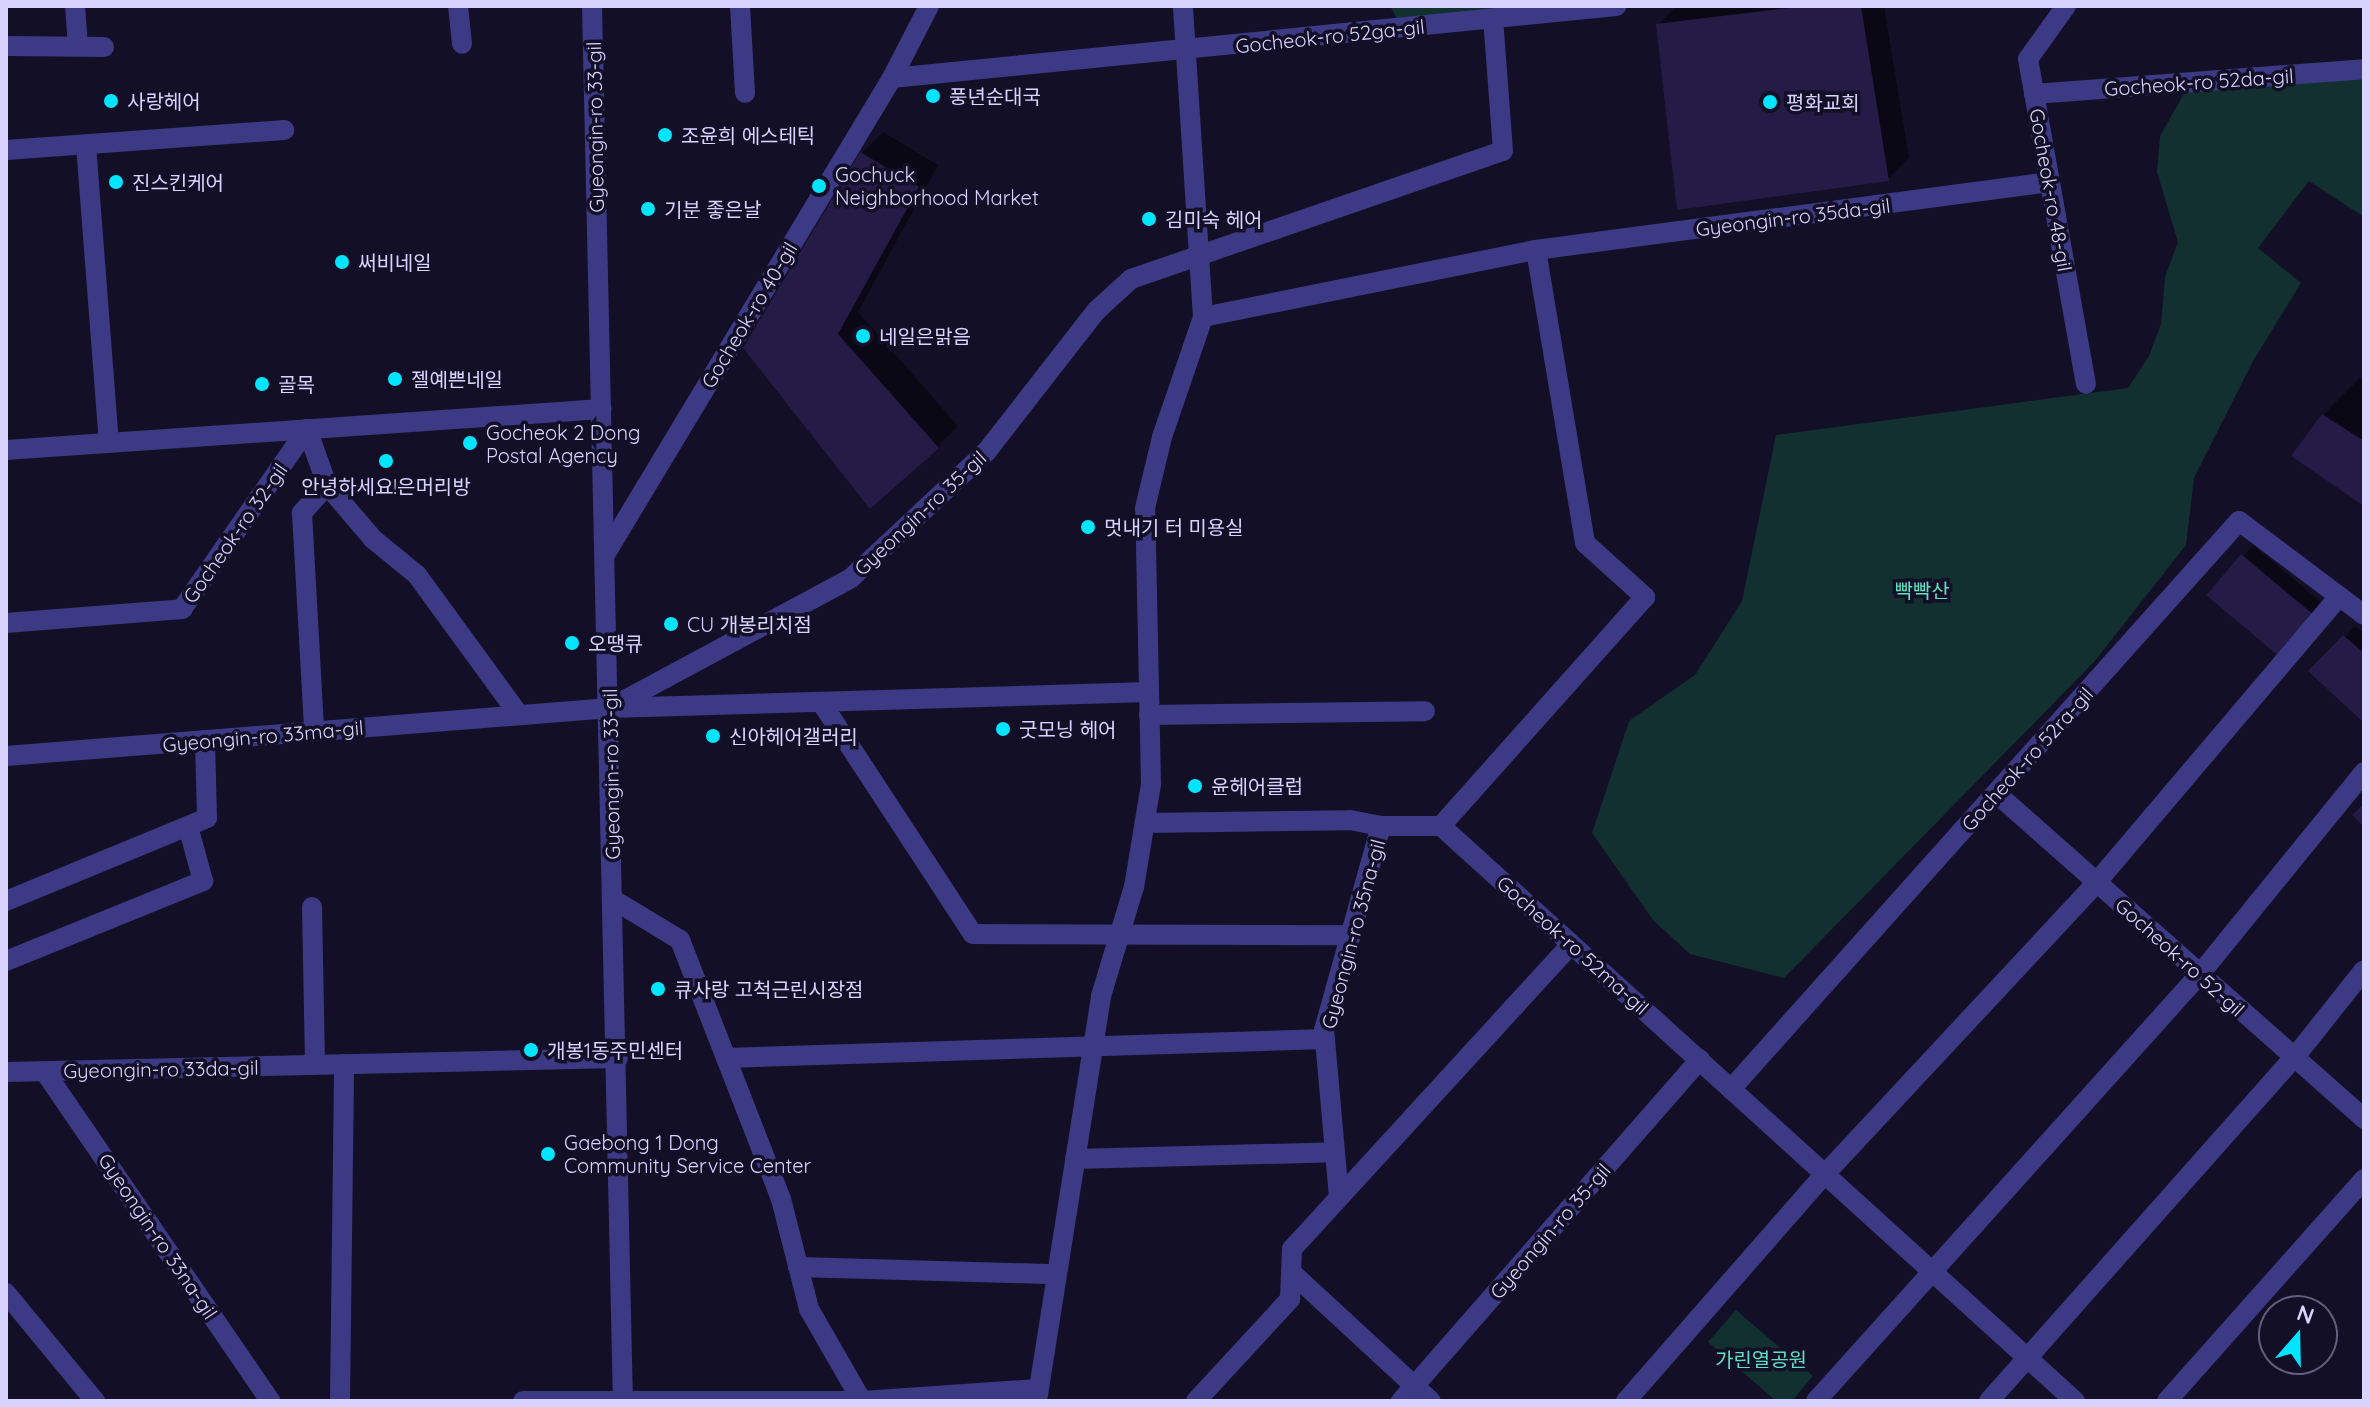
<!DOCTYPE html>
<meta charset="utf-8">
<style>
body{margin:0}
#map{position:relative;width:2370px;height:1407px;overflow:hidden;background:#130f26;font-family:Quicksand,"Noto Sans KR",sans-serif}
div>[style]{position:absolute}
.green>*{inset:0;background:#12302f}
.shadow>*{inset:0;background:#0007;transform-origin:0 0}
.building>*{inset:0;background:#241b47;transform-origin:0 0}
.minor>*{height:20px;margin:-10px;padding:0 10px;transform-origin:10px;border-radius:10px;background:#3d3a85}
.dots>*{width:22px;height:22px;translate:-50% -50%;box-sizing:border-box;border:4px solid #130f26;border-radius:50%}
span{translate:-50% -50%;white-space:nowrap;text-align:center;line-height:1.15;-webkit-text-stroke:7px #130f26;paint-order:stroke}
.street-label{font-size:20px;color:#d9d4ff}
.poi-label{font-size:20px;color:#d9d4ff}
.left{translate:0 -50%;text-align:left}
.park-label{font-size:20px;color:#5fe0c0}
.frame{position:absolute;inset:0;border:8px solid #d9d4ff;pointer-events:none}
.north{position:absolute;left:2258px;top:1295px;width:80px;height:80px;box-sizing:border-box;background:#130f26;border:2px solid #625e7d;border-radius:50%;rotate:20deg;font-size:22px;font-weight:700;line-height:32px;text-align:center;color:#d9d4ff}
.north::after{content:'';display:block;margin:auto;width:28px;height:36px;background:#00e5ff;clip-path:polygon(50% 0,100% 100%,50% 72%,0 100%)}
</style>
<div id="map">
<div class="green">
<div style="clip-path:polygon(1390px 6px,1616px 6px,1402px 28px)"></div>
<div style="clip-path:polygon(2364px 69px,2364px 217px,2309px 181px,2258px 248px,2301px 283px,2253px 361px,2194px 478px,2186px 545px,2094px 662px,1784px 978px,1690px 954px,1653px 920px,1592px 833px,1629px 721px,1695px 675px,1742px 601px,1776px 435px,2128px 388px,2149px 356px,2161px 324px,2165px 277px,2178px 242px,2157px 172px,2160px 136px,2190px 83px)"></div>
<div style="clip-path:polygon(1736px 1310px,1813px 1376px,1792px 1401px,1776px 1401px,1708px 1342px)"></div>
</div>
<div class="shadow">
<div style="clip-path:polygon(1677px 6px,1884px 6px,1909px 158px,1888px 179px,1658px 25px)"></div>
<div style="clip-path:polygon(883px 132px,938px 165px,858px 312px,958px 426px,938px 446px,746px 348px,862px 153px)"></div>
<div style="clip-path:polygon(2364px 374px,2364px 503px,2323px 415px)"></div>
<div style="left:2253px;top:545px;width:93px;height:66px;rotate:40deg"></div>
<div style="clip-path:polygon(2355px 626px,2364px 634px,2364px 720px,2311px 671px)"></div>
</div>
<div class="building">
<div style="clip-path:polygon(1805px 6px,1861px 6px,1889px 181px,1677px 210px,1656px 24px)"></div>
<div style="clip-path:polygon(860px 152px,919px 187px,838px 334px,939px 448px,870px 509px,743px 348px)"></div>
<div style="clip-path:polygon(2322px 414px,2364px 441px,2364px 506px,2291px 456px)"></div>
<div style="left:2241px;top:554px;width:97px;height:54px;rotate:40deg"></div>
<div style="clip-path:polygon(2343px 635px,2364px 653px,2364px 723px,2308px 671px)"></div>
<div style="clip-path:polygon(2364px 804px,2364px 827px,2352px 815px)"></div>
</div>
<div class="minor">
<div style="left:75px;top:6px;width:40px;rotate:85.7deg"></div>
<div style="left:458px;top:6px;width:38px;rotate:84deg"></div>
<div style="left:592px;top:6px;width:1395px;rotate:88.73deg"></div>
<div style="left:740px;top:6px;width:87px;rotate:86.7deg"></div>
<div style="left:2066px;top:6px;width:65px;rotate:125.6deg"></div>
<div style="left:2028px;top:59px;width:330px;rotate:79.9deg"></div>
<div style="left:6px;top:46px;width:98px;rotate:0.6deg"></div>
<div style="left:892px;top:78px;width:728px;rotate:-5.68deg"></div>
<div style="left:2034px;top:94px;width:331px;rotate:-4.3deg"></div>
<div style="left:86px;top:145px;width:299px;rotate:85.6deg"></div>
<div style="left:6px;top:150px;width:279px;rotate:-4.1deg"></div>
<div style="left:1536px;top:250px;width:297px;rotate:80.5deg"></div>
<div style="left:1585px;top:543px;width:81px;rotate:42deg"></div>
<div style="left:1645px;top:597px;width:307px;rotate:131.7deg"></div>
<div style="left:1441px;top:826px;width:856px;rotate:42.21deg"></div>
<div style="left:1203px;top:317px;width:340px;rotate:-11.4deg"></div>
<div style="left:1536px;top:250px;width:518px;rotate:-7.54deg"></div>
<div style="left:307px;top:429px;width:59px;rotate:70.3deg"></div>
<div style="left:327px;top:485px;width:38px;rotate:132deg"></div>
<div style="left:302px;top:513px;width:218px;rotate:86.8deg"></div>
<div style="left:6px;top:450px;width:597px;rotate:-3.94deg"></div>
<div style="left:327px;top:485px;width:71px;rotate:49.6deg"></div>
<div style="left:373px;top:539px;width:57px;rotate:39.3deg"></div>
<div style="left:417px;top:575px;width:173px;rotate:53.9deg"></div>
<div style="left:606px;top:553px;width:554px;rotate:-58.95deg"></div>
<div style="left:892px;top:78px;width:81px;rotate:-62.8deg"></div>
<div style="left:6px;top:623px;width:177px;rotate:-4.5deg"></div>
<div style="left:182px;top:609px;width:219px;rotate:-55.2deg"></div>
<div style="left:821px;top:702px;width:277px;rotate:56.8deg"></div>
<div style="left:973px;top:934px;width:378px;rotate:0.2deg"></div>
<div style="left:610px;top:708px;width:274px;rotate:-28.3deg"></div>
<div style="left:851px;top:578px;width:186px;rotate:-43deg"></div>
<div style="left:987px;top:451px;width:177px;rotate:-52.1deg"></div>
<div style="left:1096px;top:311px;width:47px;rotate:-42.4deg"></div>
<div style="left:1131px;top:279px;width:393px;rotate:-19deg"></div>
<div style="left:1503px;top:151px;width:132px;rotate:-94.3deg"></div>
<div style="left:1149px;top:715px;width:276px;rotate:-0.8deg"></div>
<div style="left:6px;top:756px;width:606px;rotate:-4.54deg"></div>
<div style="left:610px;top:708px;width:539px;rotate:-1.7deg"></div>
<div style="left:1996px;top:793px;width:492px;rotate:41.5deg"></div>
<div style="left:1145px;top:823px;width:205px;rotate:-0.8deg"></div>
<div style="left:1350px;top:820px;width:32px;rotate:11deg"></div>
<div style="left:614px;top:900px;width:77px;rotate:31.2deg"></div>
<div style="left:680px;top:940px;width:278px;rotate:68.7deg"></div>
<div style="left:781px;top:1199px;width:114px;rotate:75.7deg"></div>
<div style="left:809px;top:1309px;width:106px;rotate:60.1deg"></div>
<div style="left:6px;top:901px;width:217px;rotate:-22.4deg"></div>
<div style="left:207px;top:818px;width:78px;rotate:-91.5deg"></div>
<div style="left:312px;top:907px;width:158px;rotate:88.9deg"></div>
<div style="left:6px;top:961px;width:213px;rotate:-22.1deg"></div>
<div style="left:203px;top:881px;width:57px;rotate:-105.3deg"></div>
<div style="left:726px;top:1058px;width:599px;rotate:-1.82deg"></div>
<div style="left:6px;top:1072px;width:612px;rotate:-1.31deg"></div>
<div style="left:45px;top:1072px;width:399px;rotate:55.6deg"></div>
<div style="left:1731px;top:1089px;width:762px;rotate:-48.19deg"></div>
<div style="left:2239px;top:521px;width:156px;rotate:36.9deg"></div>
<div style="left:1075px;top:1159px;width:260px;rotate:-1.5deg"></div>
<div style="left:1339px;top:1197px;width:168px;rotate:-95.1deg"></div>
<div style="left:1324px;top:1030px;width:212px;rotate:-74.4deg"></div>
<div style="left:1381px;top:826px;width:60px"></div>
<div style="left:798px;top:1267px;width:258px;rotate:1.6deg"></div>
<div style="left:1291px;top:1272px;width:190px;rotate:42.7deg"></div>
<div style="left:6px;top:1293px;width:140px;rotate:50.5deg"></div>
<div style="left:340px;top:1401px;width:337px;rotate:-89.3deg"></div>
<div style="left:523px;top:1401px;width:339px"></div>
<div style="left:862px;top:1401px;width:176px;rotate:-3.9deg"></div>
<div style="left:1037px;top:1401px;width:410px;rotate:-81deg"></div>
<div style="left:1101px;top:996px;width:114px;rotate:-73.2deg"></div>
<div style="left:1134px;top:887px;width:104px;rotate:-80.6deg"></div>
<div style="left:1151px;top:784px;width:276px;rotate:-91.2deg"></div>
<div style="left:1145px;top:508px;width:73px;rotate:-76.5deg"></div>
<div style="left:1162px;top:437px;width:127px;rotate:-71.1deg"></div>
<div style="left:1203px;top:317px;width:312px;rotate:-93.7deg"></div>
<div style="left:1196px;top:1401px;width:139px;rotate:-47.3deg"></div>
<div style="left:1290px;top:1299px;width:50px;rotate:-87.7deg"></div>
<div style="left:1292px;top:1249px;width:413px;rotate:-47.5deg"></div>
<div style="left:1401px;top:1401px;width:454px;rotate:-48.8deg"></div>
<div style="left:1626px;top:1401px;width:302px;rotate:-48.8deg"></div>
<div style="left:1825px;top:1174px;width:398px;rotate:-47deg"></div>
<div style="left:2096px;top:883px;width:376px;rotate:-49.7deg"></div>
<div style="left:1816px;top:1401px;width:574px;rotate:-48.04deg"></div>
<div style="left:2200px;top:974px;width:260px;rotate:-50.9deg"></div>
<div style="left:1989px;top:1401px;width:459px;rotate:-48.4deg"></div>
<div style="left:2294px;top:1058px;width:112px;rotate:-51.5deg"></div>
<div style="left:2167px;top:1401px;width:297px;rotate:-48.4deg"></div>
</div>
<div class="dots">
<div style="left:933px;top:96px;background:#00e5ff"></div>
<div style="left:111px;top:101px;background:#00e5ff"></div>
<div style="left:1770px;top:102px;background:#00e5ff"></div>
<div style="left:665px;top:135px;background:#00e5ff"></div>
<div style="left:116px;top:182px;background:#00e5ff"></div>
<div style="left:819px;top:186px;background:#00e5ff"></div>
<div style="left:648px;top:209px;background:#00e5ff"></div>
<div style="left:1149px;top:219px;background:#00e5ff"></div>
<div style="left:342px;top:262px;background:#00e5ff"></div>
<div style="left:863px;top:336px;background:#00e5ff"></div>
<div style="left:395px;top:379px;background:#00e5ff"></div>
<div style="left:262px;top:384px;background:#00e5ff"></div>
<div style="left:470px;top:443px;background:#00e5ff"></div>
<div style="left:386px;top:461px;background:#00e5ff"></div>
<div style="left:1088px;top:527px;background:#00e5ff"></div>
<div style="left:671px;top:624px;background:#00e5ff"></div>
<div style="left:572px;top:643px;background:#00e5ff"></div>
<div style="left:1003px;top:729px;background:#00e5ff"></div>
<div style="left:713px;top:736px;background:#00e5ff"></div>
<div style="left:1195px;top:786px;background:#00e5ff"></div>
<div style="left:658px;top:989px;background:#00e5ff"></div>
<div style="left:531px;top:1050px;background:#00e5ff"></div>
<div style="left:548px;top:1154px;background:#00e5ff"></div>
</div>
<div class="street-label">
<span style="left:1330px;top:36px;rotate:-6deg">Gocheok-ro 52ga-gil</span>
<span style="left:2199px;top:82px;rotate:-4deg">Gocheok-ro 52da-gil</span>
<span style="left:595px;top:127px;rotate:-91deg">Gyeongin-ro 33-gil</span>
<span style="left:2051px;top:190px;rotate:80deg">Gocheok-ro 48-gil</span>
<span style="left:1793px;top:217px;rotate:-7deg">Gyeongin-ro 35da-gil</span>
<span style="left:749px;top:315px;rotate:-59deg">Gocheok-ro 40-gil</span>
<span style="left:920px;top:513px;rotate:-43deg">Gyeongin-ro 35-gil</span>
<span style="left:235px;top:533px;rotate:-55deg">Gocheok-ro 32-gil</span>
<span style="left:263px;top:736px;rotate:-5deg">Gyeongin-ro 33ma-gil</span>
<span style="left:2027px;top:759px;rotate:-48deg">Gocheok-ro 52ra-gil</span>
<span style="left:611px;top:774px;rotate:-91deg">Gyeongin-ro 33-gil</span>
<span style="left:1353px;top:934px;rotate:-75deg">Gyeongin-ro 35na-gil</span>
<span style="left:1573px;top:945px;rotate:42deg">Gocheok-ro 52ma-gil</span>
<span style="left:2180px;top:957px;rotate:42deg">Gocheok-ro 52-gil</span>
<span style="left:161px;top:1069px;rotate:-1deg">Gyeongin-ro 33da-gil</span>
<span style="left:1550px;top:1231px;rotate:-49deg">Gyeongin-ro 35-gil</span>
<span style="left:158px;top:1236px;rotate:56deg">Gyeongin-ro 33na-gil</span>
</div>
<div class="poi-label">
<span class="left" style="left:949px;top:96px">풍년순대국</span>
<span class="left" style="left:127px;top:101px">사랑헤어</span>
<span class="left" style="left:1786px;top:102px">평화교회</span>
<span class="left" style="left:681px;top:135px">조윤희 에스테틱</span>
<span class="left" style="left:835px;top:186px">Gochuck<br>Neighborhood Market</span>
<span class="left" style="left:132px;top:182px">진스킨케어</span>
<span class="left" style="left:664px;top:209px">기분 좋은날</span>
<span class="left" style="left:1165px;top:219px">김미숙 헤어</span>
<span class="left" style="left:358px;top:262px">써비네일</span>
<span class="left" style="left:879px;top:336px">네일은맑음</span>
<span class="left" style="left:411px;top:379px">젤예쁜네일</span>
<span class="left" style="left:278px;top:384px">골목</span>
<span class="left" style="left:486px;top:444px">Gocheok 2 Dong<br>Postal Agency</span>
<span style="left:386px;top:486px">안녕하세요!은머리방</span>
<span class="left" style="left:1104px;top:527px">멋내기 터 미용실</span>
<span class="left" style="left:687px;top:624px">CU 개봉리치점</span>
<span class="left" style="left:588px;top:643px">오땡큐</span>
<span class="left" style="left:1019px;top:729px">굿모닝 헤어</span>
<span class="left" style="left:729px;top:736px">신아헤어갤러리</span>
<span class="left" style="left:1211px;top:786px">윤헤어클럽</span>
<span class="left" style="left:674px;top:989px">큐사랑 고척근린시장점</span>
<span class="left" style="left:547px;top:1050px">개봉1동주민센터</span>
<span class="left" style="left:564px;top:1154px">Gaebong 1 Dong<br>Community Service Center</span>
</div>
<div class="park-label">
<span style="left:1922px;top:590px">빡빡산</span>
<span style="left:1761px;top:1359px">가린열공원</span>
</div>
<div class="frame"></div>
<div class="north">N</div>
</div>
